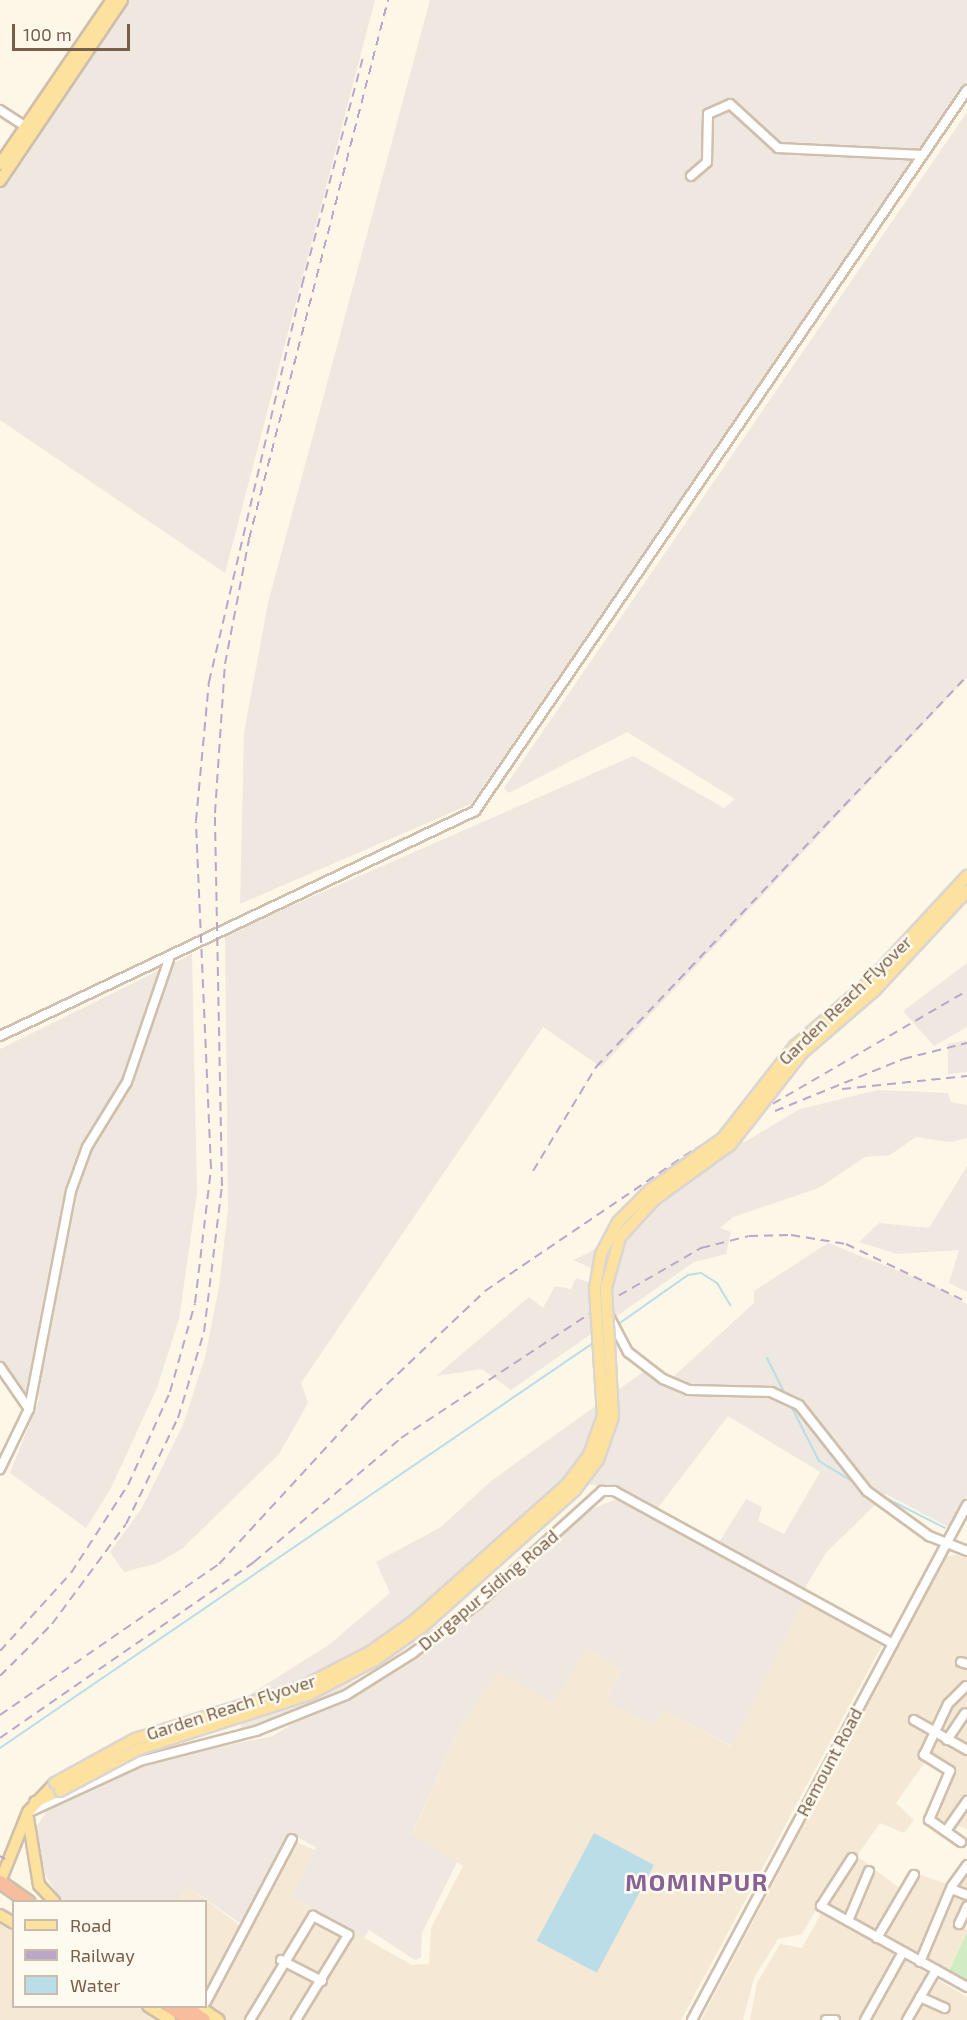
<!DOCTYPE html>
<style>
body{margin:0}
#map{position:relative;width:967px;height:2020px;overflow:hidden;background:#fdf7e8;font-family:"Exo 2",sans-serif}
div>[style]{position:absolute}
.residential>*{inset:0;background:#f5e9d6}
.industrial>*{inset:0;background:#eee8e1}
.green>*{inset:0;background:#d1ecc5}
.water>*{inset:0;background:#bbdde8;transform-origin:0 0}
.stream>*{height:2px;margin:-1px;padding:0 1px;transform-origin:1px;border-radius:1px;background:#bbdde8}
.roads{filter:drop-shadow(2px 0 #cfbfac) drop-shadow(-2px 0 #cfbfac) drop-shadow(0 2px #cfbfac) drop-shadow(0 -2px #cfbfac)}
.minor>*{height:8px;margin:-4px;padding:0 4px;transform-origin:4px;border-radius:4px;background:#fff}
.major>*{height:10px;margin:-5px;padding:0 5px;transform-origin:5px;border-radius:5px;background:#fde29f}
.highway>*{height:12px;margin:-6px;padding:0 6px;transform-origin:6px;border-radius:6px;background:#f8bd9d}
.rail>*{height:2px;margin-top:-1px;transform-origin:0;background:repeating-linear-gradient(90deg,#bba5c8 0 9px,transparent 0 15px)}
.bridges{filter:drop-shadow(2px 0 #dcd5d0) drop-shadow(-2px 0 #dcd5d0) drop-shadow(0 2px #dcd5d0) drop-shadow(0 -2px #dcd5d0)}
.major-bridge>*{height:10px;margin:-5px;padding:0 5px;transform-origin:5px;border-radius:5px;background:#fde29f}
span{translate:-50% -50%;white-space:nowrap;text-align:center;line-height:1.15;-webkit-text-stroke:5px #fffaef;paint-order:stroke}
.street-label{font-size:18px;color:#785f4a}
.district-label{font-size:24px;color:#886294;font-weight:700;letter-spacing:1.5px}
.legend{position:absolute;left:12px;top:1900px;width:195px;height:108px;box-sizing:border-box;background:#fffaef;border:2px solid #c9bcad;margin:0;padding:8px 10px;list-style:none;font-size:18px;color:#785f4a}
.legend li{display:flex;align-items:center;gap:12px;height:30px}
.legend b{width:30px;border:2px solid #c9bcad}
.scale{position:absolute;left:12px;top:24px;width:118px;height:27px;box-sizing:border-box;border:3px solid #785f4a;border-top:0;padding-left:8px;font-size:18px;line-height:21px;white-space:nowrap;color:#785f4a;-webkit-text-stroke:4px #fffaef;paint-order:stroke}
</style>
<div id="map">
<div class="residential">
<div style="clip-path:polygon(956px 1555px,967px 1558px,967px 1829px,932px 1816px,954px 1771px,930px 1755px,896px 1803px,914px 1820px,904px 1833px,880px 1823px,857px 1856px,902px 1890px,876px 1933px,820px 1903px,802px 1934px,778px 1939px,754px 1978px,743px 2020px,701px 2020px,946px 1556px)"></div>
<div style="clip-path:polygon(803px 1602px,882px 1645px,681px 2020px,219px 2020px,206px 2006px,206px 1902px,180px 1902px,187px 1886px,245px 1929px,296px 1842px,315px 1850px,292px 1897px,412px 1965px,429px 1964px,431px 1928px,463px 1866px,412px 1835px,459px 1729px,498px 1670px,587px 1648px,621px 1670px,606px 1702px,664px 1710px,731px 1746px)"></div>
<div style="clip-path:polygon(967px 1862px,967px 1932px,948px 1973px,883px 1935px,918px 1874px,956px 1887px)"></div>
<div style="clip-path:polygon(822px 1912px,967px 1997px,967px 2020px,750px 2020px,757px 1983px,780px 1944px,802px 1948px)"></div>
<div style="clip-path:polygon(0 1919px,13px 1928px,14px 2006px,159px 2007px,178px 2020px,0 2020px)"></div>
</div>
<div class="industrial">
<div style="clip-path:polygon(126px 0,375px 0,225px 573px,0 420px,0 187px)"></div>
<div style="clip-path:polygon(430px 0,967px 0,967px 81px,471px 804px,240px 904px,244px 733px,268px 603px)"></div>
<div style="clip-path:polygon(967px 112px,967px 678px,601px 1067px,543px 1027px,301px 1383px,308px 1403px,279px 1454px,183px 1548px,158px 1563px,124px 1572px,110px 1552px,142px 1508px,183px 1425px,205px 1357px,219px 1287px,228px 1210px,225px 935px,633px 756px,724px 808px,735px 799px,627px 732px,509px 793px,504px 788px)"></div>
<div style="clip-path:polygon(192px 954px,197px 1193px,179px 1319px,157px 1388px,110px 1490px,86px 1528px,10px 1473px,40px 1397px,18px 1393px,0 1362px,0 1049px)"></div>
<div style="clip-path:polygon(967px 963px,967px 1027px,934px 1046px,903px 1011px)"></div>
<div style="clip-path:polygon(967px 1040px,967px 1072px,948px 1074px,948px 1044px)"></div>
<div style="clip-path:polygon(878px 1090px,948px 1093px,951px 1102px,967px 1105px,967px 1138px,950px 1142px,916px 1137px,890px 1155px,865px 1157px,819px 1188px,733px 1217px,720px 1228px,731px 1232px,726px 1254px,694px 1262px,511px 1390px,482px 1369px,436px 1376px,529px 1297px,543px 1308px,555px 1286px,571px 1289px,576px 1278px,598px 1285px,605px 1274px,573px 1260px,630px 1233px,646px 1193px,738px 1135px,743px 1143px,800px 1109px)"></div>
<div style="clip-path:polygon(967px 1166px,967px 1292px,949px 1283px,959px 1250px,897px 1254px,859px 1242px,879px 1223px,929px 1228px)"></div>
<div style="clip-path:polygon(828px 1243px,929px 1283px,967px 1304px,967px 1496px,950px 1528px,886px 1494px,826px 1553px,801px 1594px,716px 1547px,746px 1499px,762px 1507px,758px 1521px,784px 1534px,820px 1472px,728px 1416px,654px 1513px,615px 1487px,583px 1484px,391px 1656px,328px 1698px,241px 1731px,240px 1706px,251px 1694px,330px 1644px,390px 1593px,376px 1562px,441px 1527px,491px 1481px,643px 1372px,673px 1377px,754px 1303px,754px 1291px)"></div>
<div style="clip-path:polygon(617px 1499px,803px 1602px,732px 1746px,664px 1710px,654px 1724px,606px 1702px,621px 1670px,587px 1648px,553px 1702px,498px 1671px,459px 1729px,412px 1834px,457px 1862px,422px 1933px,421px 1957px,415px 1960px,369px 1930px,364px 1938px,292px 1897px,316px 1847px,293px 1835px,241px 1924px,187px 1886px,180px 1901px,65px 1901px,59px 1896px,46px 1877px,35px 1829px,48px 1809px,126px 1766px,273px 1736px,496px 1596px,584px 1512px)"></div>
</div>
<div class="green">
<div style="clip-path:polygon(967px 1932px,967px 1982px,948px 1973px)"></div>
</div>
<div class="water">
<div style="left:594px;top:1833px;width:68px;height:122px;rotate:28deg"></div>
</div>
<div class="stream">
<div style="left:617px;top:1325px;width:87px;rotate:-35.2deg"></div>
<div style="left:688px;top:1275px;width:13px;rotate:-9deg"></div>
<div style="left:701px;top:1273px;width:19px;rotate:32deg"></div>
<div style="left:717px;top:1283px;width:26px;rotate:59deg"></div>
<div style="left:767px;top:1358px;width:42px;rotate:63.4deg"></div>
<div style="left:790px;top:1404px;width:64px;rotate:63deg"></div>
<div style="left:819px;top:1461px;width:44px;rotate:31.2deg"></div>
<div style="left:878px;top:1494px;width:75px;rotate:26.9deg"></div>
<div style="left:0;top:1748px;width:722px;rotate:-34.33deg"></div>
</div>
<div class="roads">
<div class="minor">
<div style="left:0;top:110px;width:31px;rotate:33deg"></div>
<div style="left:691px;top:176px;width:21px;rotate:-41deg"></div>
<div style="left:707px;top:162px;width:48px;rotate:-88.8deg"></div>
<div style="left:708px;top:114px;width:24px;rotate:-24deg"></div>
<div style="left:730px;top:104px;width:65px;rotate:42.5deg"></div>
<div style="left:778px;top:148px;width:145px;rotate:2.8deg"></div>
<div style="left:0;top:1036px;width:526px;rotate:-25.35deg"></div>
<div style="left:475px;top:811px;width:873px;rotate:-55.69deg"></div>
<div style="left:609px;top:1316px;width:41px;rotate:62.2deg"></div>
<div style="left:628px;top:1352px;width:44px;rotate:37.6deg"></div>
<div style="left:663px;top:1379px;width:28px;rotate:23deg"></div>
<div style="left:689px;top:1390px;width:82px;rotate:1.4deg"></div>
<div style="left:771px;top:1392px;width:31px;rotate:25deg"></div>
<div style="left:799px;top:1405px;width:110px;rotate:51.7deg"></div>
<div style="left:867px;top:1491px;width:77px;rotate:36deg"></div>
<div style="left:929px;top:1536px;width:41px;rotate:21.5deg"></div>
<div style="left:0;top:1367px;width:51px;rotate:55.4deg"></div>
<div style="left:29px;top:1409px;width:67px;rotate:115.8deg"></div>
<div style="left:29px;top:1409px;width:222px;rotate:-79.1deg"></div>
<div style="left:71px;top:1191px;width:47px;rotate:-70deg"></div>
<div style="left:87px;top:1147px;width:76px;rotate:-58.4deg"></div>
<div style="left:127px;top:1082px;width:130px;rotate:-71.1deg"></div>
<div style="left:961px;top:1662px;width:6px;rotate:18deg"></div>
<div style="left:914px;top:1720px;width:61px;rotate:29.5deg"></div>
<div style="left:947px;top:1740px;width:32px;rotate:-56deg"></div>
<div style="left:29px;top:1812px;width:122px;rotate:-24.7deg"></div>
<div style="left:140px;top:1761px;width:120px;rotate:-14.5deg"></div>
<div style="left:256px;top:1731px;width:97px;rotate:-21.8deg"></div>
<div style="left:346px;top:1695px;width:79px;rotate:-32.1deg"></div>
<div style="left:413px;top:1653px;width:81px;rotate:-37.4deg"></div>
<div style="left:477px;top:1604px;width:169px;rotate:-42.1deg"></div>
<div style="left:602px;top:1491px;width:12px"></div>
<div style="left:614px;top:1491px;width:318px;rotate:28.7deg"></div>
<div style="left:946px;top:1831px;width:37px;rotate:-55deg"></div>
<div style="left:961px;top:1842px;width:39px;rotate:-145deg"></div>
<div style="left:929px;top:1820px;width:53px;rotate:-66.8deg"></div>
<div style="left:950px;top:1771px;width:31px;rotate:-148deg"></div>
<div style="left:924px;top:1755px;width:56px;rotate:-64.8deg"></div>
<div style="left:948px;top:1704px;width:25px;rotate:-45deg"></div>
<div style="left:852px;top:1858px;width:57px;rotate:122.9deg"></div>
<div style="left:821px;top:1906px;width:167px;rotate:29deg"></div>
<div style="left:954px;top:1890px;width:14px;rotate:21deg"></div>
<div style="left:848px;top:1921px;width:54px;rotate:-67.2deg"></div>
<div style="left:959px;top:1924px;width:19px;rotate:-65deg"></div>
<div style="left:877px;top:1938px;width:73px;rotate:-59.6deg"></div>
<div style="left:281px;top:1960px;width:46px;rotate:27.1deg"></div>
<div style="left:920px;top:1962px;width:82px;rotate:-67.2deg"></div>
<div style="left:952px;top:1886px;width:26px;rotate:-54deg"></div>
<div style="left:920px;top:1997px;width:27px;rotate:24deg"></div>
<div style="left:206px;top:2002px;width:184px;rotate:-62.2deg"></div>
<div style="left:250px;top:2020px;width:122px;rotate:-58.8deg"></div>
<div style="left:313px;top:1916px;width:40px;rotate:28deg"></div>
<div style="left:348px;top:1935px;width:100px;rotate:121.5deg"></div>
<div style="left:692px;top:2020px;width:584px;rotate:-61.9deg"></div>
<div style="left:826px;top:2020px;width:9px"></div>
<div style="left:865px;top:2020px;width:78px;rotate:-60.8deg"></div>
<div style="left:907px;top:2020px;width:58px;rotate:-59.9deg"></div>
</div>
<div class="major">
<div style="left:0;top:164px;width:199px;rotate:-55.7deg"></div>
<div style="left:0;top:181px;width:218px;rotate:-56deg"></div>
<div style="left:35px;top:1802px;width:27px;rotate:-24deg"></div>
<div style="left:28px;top:1818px;width:68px;rotate:80.7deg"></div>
<div style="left:39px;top:1885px;width:23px;rotate:47deg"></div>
<div style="left:0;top:1882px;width:75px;rotate:-68.2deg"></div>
<div style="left:28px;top:1812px;width:40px;rotate:-47deg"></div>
<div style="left:0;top:1915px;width:16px;rotate:30deg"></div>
<div style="left:148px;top:2006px;width:26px;rotate:32deg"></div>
<div style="left:198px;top:2006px;width:25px;rotate:34deg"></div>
</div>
<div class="highway">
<div style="left:0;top:1882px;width:35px;rotate:35deg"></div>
<div style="left:169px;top:2006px;width:25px;rotate:34deg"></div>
<div style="left:184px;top:2006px;width:24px;rotate:35deg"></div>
</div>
</div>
<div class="rail">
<div style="left:842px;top:1089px;width:126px;rotate:-5.9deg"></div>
<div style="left:775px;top:1111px;width:138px;rotate:-22.1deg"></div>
<div style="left:903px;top:1059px;width:66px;rotate:-14deg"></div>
<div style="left:533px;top:1171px;width:122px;rotate:-58.8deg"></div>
<div style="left:596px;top:1067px;width:539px;rotate:-46.5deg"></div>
<div style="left:0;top:1651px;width:105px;rotate:-47.7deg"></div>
<div style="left:71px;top:1573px;width:105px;rotate:-57.1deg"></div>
<div style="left:128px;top:1485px;width:102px;rotate:-65.7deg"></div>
<div style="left:170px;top:1392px;width:92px;rotate:-74.3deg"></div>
<div style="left:195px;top:1303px;width:136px;rotate:-83.2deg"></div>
<div style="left:211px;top:1168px;width:347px;rotate:-92.5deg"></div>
<div style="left:196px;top:821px;width:140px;rotate:-84.7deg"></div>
<div style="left:209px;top:682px;width:408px;rotate:-76.8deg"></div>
<div style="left:302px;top:285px;width:235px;rotate:-75deg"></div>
<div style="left:0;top:1676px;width:74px;rotate:-45deg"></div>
<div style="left:52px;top:1624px;width:124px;rotate:-53.5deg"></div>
<div style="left:126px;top:1524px;width:118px;rotate:-63.9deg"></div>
<div style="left:178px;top:1418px;width:90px;rotate:-73.2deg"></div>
<div style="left:204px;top:1332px;width:147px;rotate:-83deg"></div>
<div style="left:222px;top:1186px;width:373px;rotate:-91.1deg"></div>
<div style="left:215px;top:813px;width:149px;rotate:-86.2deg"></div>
<div style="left:225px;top:664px;width:127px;rotate:-79.1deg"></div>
<div style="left:249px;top:539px;width:557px;rotate:-75.54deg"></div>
<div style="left:0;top:1715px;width:266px;rotate:-34.6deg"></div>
<div style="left:219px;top:1564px;width:216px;rotate:-47.4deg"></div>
<div style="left:365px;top:1405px;width:166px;rotate:-43.5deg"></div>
<div style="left:485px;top:1291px;width:254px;rotate:-34.1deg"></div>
<div style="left:695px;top:1149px;width:315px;rotate:-30.2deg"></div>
<div style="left:0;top:1738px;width:309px;rotate:-34.7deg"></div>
<div style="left:254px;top:1562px;width:192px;rotate:-40.1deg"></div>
<div style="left:401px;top:1438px;width:245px;rotate:-33.4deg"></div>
<div style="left:606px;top:1303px;width:110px;rotate:-30.1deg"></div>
<div style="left:701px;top:1248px;width:49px;rotate:-14deg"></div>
<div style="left:749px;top:1236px;width:42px;rotate:-1.4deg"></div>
<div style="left:791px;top:1235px;width:56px;rotate:9.3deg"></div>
<div style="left:846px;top:1244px;width:134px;rotate:25.6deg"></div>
<div style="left:0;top:1856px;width:6px;rotate:31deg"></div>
</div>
<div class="bridges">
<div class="major-bridge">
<div style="left:55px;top:1783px;width:91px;rotate:-28.8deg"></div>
<div style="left:135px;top:1739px;width:179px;rotate:-17.5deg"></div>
<div style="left:306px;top:1685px;width:72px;rotate:-27.3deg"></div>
<div style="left:370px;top:1652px;width:55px;rotate:-35.4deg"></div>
<div style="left:415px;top:1620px;width:205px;rotate:-41.8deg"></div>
<div style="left:568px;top:1483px;width:35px;rotate:-53deg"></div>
<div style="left:589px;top:1455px;width:41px;rotate:-70.3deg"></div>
<div style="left:603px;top:1416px;width:128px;rotate:-93.6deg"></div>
<div style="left:595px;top:1288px;width:35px;rotate:-80deg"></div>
<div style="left:601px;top:1254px;width:36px;rotate:-62deg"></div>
<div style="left:618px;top:1222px;width:44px;rotate:-45deg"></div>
<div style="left:649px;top:1191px;width:91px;rotate:-35.6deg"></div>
<div style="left:723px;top:1138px;width:117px;rotate:-52deg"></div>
<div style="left:795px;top:1046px;width:96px;rotate:-40.8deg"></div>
<div style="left:868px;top:983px;width:146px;rotate:-47.2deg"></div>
<div style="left:60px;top:1791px;width:89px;rotate:-28deg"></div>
<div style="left:139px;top:1749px;width:180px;rotate:-17.8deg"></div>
<div style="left:310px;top:1694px;width:73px;rotate:-27.6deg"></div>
<div style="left:375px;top:1660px;width:57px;rotate:-35.1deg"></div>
<div style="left:422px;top:1627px;width:205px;rotate:-41.8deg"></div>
<div style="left:575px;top:1490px;width:38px;rotate:-53deg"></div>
<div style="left:598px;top:1460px;width:46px;rotate:-70.8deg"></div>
<div style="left:613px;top:1417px;width:129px;rotate:-93.1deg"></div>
<div style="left:606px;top:1288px;width:53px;rotate:-74.6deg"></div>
<div style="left:620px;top:1237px;width:52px;rotate:-47.4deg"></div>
<div style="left:655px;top:1199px;width:92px;rotate:-35.8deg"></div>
<div style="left:730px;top:1145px;width:117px;rotate:-52deg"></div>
<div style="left:802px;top:1053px;width:96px;rotate:-40.8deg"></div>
<div style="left:875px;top:990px;width:135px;rotate:-47.1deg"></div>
</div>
</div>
<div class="street-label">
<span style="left:845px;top:1000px;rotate:-44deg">Garden Reach Flyover</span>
<span style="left:488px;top:1590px;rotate:-40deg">Durgapur Siding Road</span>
<span style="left:231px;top:1707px;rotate:-18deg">Garden Reach Flyover</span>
<span style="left:829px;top:1762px;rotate:-62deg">Remount Road</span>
</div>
<div class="district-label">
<span style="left:697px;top:1882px">MOMINPUR</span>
</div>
<ul class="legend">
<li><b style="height:8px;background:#fde29f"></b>Road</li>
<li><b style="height:8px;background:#bba5c8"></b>Railway</li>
<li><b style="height:16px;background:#bbdde8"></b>Water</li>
</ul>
<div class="scale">100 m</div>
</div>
